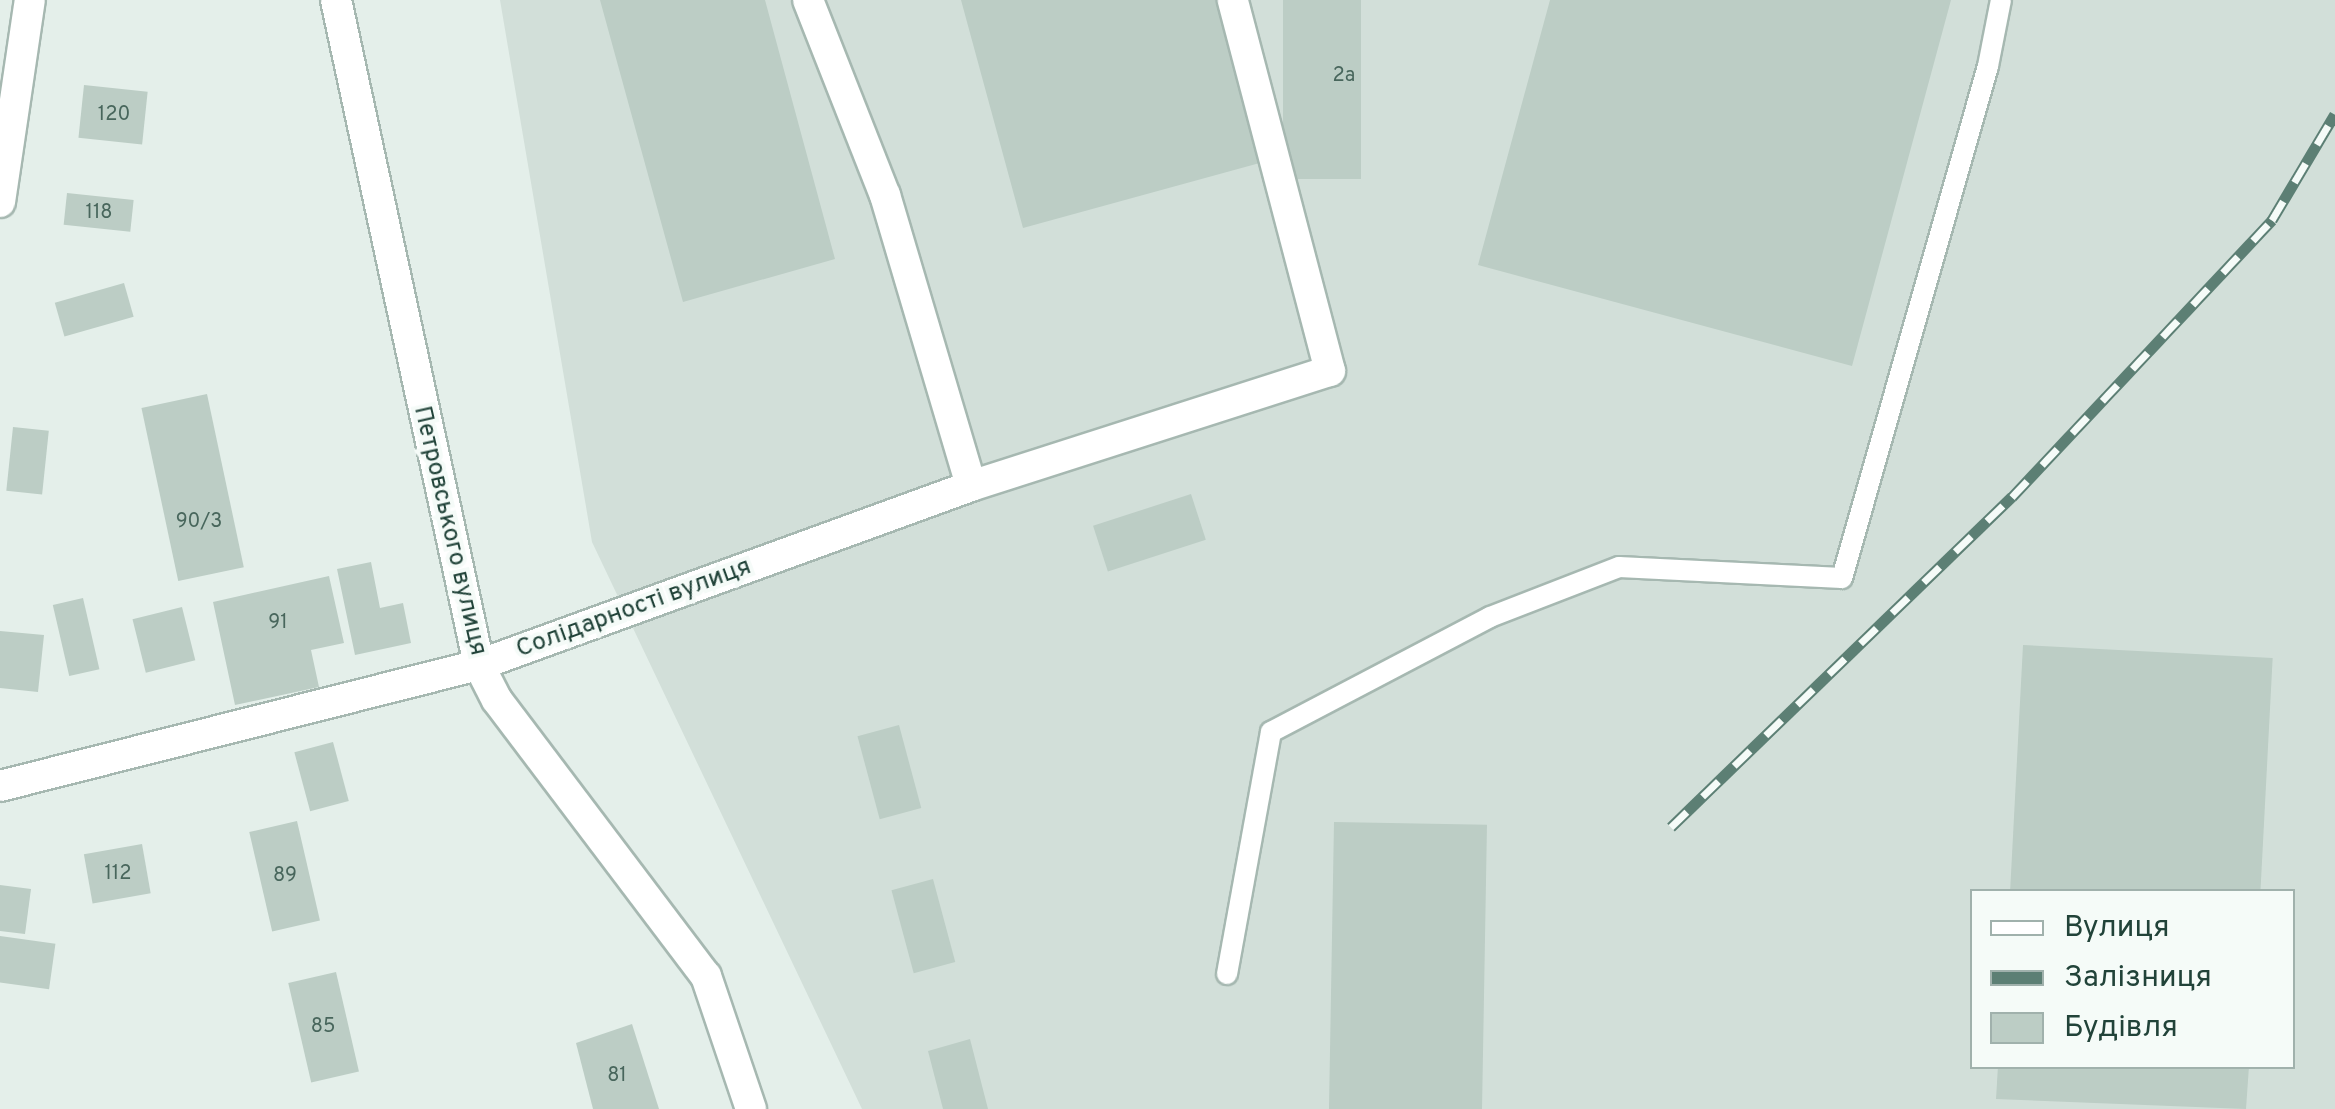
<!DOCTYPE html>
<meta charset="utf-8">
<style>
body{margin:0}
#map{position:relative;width:2335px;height:1109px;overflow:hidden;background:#e4efea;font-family:Overpass,sans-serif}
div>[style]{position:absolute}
.built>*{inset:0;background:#d2dfd9}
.building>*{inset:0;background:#bccdc5;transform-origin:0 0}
.roads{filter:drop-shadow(2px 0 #a6b8b1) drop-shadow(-2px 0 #a6b8b1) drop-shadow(0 2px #a6b8b1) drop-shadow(0 -2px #a6b8b1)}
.lane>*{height:20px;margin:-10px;padding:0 10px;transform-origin:10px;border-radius:10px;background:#fff}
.street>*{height:30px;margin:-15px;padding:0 15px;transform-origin:15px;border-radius:15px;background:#fff}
.secondary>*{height:30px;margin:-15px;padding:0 15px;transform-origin:15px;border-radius:15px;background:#fff}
.rail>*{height:11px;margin-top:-5.5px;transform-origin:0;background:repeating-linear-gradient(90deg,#f5fbf8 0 22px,#5c7f74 0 44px);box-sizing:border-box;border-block:2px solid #5c7f74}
span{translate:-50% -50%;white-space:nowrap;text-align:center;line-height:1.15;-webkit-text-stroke:8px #f5fbf8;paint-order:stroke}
.number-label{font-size:20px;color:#48665c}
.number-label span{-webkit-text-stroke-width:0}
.street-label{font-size:25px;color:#214339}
.legend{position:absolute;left:1970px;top:889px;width:325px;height:180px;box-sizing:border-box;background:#f5fbf8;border:2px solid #a0b1ac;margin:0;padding:12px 18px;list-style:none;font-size:30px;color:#214339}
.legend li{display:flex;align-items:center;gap:20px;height:50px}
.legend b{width:50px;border:2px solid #a0b1ac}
</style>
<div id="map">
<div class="built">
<div style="clip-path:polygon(evenodd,500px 0,2335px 0,2335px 1109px,862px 1109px,592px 542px,500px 0,1972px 892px,2292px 892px,2292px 1066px,1972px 1066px,1972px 892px)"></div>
</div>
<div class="building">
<div style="clip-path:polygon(600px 0,765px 0,835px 259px,683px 302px)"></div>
<div style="clip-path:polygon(961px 0,1223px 0,1267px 161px,1023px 228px)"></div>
<div style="left:1283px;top:0;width:78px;height:179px"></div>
<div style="clip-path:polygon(1550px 0,1951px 0,1852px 366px,1478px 265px)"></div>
<div style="left:84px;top:85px;width:64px;height:53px;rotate:6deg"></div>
<div style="left:67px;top:193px;width:67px;height:32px;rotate:6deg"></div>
<div style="left:124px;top:283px;width:35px;height:72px;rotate:74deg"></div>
<div style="left:207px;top:394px;width:177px;height:67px;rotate:78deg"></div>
<div style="left:13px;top:427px;width:36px;height:64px;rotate:6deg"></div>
<div style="left:1191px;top:494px;width:48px;height:103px;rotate:72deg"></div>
<div style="clip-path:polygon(371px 562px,380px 608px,403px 603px,411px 643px,355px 655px,337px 569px)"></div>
<div style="clip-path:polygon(329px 576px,344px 643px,311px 650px,319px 687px,235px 705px,213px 602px)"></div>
<div style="left:83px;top:598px;width:73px;height:31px;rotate:77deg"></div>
<div style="left:182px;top:607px;width:55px;height:51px;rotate:76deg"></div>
<div style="clip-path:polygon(0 631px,44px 635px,38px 692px,0 688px)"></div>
<div style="left:2023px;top:645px;width:250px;height:247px;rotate:3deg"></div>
<div style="left:899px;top:725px;width:86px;height:43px;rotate:75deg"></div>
<div style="left:333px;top:742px;width:61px;height:40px;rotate:75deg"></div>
<div style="left:297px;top:821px;width:102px;height:49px;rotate:77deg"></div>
<div style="left:1334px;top:822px;width:153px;height:287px;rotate:1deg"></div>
<div style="left:142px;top:844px;width:50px;height:59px;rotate:80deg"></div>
<div style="left:933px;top:879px;width:86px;height:43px;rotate:75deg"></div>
<div style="clip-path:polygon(0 885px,31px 889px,25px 934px,0 931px)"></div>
<div style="left:0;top:936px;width:56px;height:46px;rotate:8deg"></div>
<div style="left:336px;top:972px;width:102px;height:49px;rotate:77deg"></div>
<div style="clip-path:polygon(632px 1024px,659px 1109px,593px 1109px,576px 1043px)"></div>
<div style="clip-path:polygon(970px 1039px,988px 1109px,943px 1109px,928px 1051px)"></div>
<div style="clip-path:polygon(1998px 1066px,2249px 1066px,2246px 1109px,1996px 1099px)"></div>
</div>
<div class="roads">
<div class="lane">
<div style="left:1227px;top:974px;width:246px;rotate:-79.7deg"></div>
<div style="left:1271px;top:732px;width:247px;rotate:-27.7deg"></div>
<div style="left:1490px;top:617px;width:138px;rotate:-21.2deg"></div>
<div style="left:1619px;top:567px;width:223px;rotate:2.8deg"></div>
<div style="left:1842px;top:578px;width:532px;rotate:-74.08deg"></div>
<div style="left:1988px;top:66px;width:67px;rotate:-78.9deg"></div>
</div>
<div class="street">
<div style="left:808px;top:0;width:210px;rotate:68.5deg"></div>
<div style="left:885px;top:195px;width:303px;rotate:73.5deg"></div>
<div style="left:0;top:786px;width:494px;rotate:-14.2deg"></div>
<div style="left:479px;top:665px;width:524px;rotate:-19.99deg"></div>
<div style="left:971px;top:486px;width:377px;rotate:-17.8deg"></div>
<div style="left:1330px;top:371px;width:383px;rotate:-104.7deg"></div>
</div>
<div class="secondary">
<div style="left:336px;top:0;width:680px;rotate:77.86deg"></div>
<div style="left:479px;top:665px;width:39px;rotate:63deg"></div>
<div style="left:497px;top:700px;width:346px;rotate:52.9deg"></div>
<div style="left:706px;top:976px;width:140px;rotate:71.3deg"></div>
<div style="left:0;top:202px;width:204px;rotate:-81.6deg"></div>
</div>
</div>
<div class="rail">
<div style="left:1671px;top:827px;width:475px;rotate:-44.1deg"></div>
<div style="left:2012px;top:497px;width:380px;rotate:-46.8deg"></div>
<div style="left:2272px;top:220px;width:123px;rotate:-59.3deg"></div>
</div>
<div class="number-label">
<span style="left:1344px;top:76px">2а</span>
<span style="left:114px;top:115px">120</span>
<span style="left:99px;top:213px">118</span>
<span style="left:199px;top:522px">90/3</span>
<span style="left:278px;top:623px">91</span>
<span style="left:118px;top:874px">112</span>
<span style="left:285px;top:876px">89</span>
<span style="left:323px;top:1027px">85</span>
<span style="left:617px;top:1076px">81</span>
</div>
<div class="street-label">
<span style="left:449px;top:531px;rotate:77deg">Петровського вулиця</span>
<span style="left:634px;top:609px;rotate:-20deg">Солідарності вулиця</span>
</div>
<ul class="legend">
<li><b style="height:12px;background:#fff"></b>Вулиця</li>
<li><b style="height:12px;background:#5c7f74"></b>Залізниця</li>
<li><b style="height:28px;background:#bccdc5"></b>Будівля</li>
</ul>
</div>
